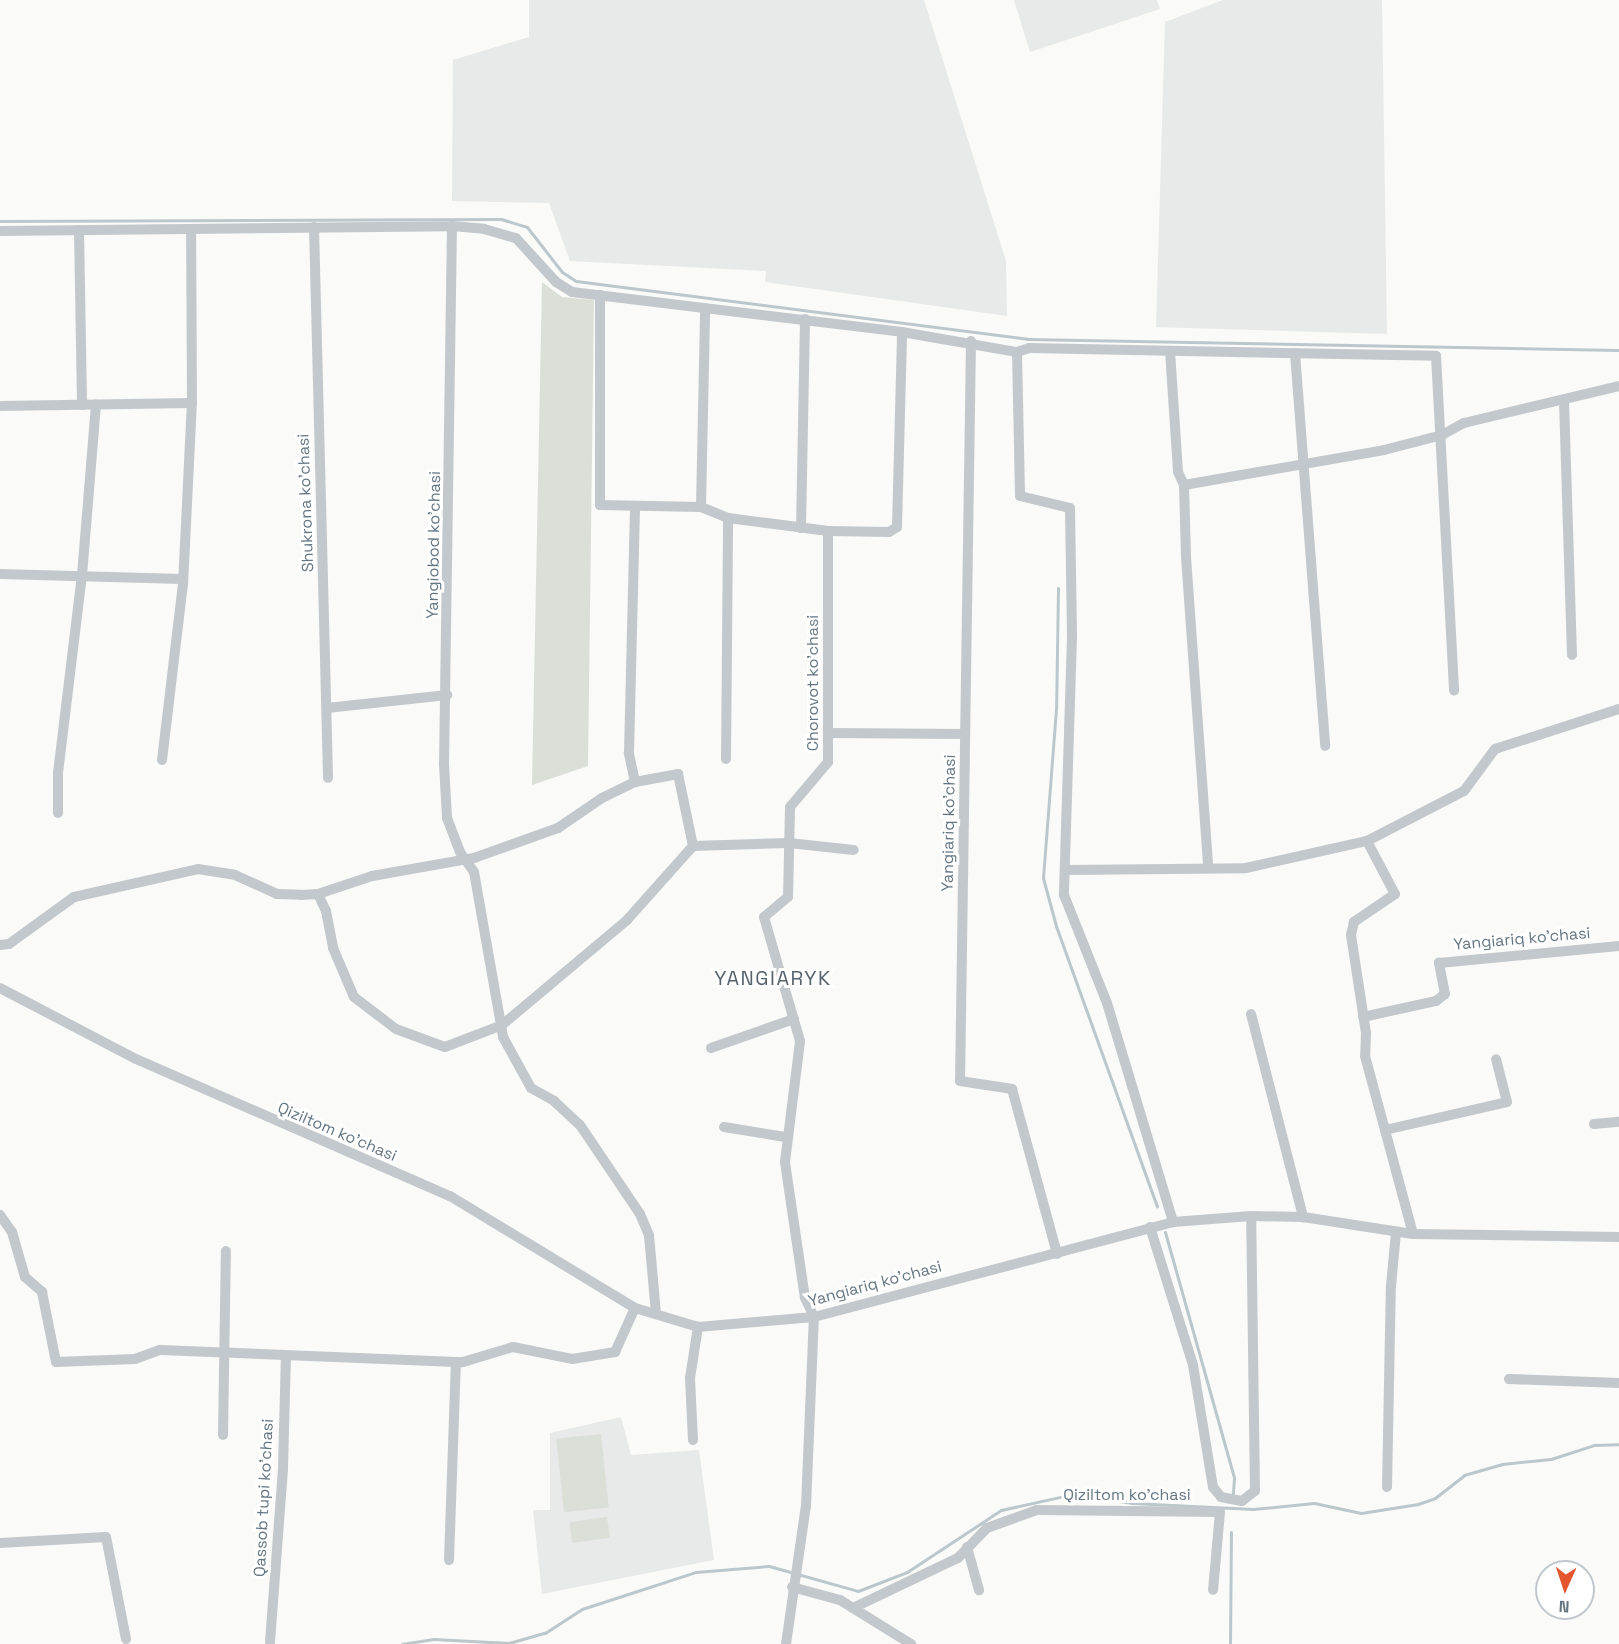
<!DOCTYPE html>
<style>
body{margin:0}
#map{position:relative;width:1619px;height:1644px;overflow:hidden;background:#fafaf8;font-family:"Space Grotesk",sans-serif}
div>[style]{position:absolute}
.built>*{inset:0;background:#e8e9e9}
.green>*{inset:0;background:#dadfd7;transform-origin:0 0}
.stream>*{height:3px;margin:-1.5px;padding:0 1.5px;transform-origin:1.5px;border-radius:1.5px;background:#bbc7cb}
.minor>*{height:10px;margin:-5px;padding:0 5px;transform-origin:5px;border-radius:5px;background:#c3c8cc}
span{translate:-50% -50%;white-space:nowrap;text-align:center;line-height:1.15;-webkit-text-stroke:6px #fff;paint-order:stroke}
.street-label{font-size:16px;color:#657683}
.quarter-label{font-size:20px;color:#57646e;letter-spacing:1.5px}
.north{position:absolute;left:1535px;top:1560px;width:60px;height:60px;box-sizing:border-box;background:#fff;border:2px solid #c1c8cd;border-radius:50%;rotate:183deg;font-size:16px;font-weight:700;line-height:24px;text-align:center;color:#657683}
.north::after{content:'';display:block;margin:auto;width:21px;height:27px;background:#e4572e;clip-path:polygon(50% 0,100% 100%,50% 72%,0 100%)}
</style>
<div id="map">
<div class="built">
<div style="clip-path:polygon(529px 0,924px 0,1006px 261px,1007px 316px,765px 282px,766px 271px,570px 261px,549px 203px,452px 201px,453px 60px,529px 37px)"></div>
<div style="clip-path:polygon(1014px 0,1157px 0,1160px 9px,1030px 52px)"></div>
<div style="clip-path:polygon(1223px 0,1382px 0,1387px 334px,1156px 327px,1165px 22px)"></div>
<div style="clip-path:polygon(621px 1417px,631px 1455px,699px 1450px,714px 1560px,542px 1594px,533px 1510px,550px 1510px,550px 1433px)"></div>
</div>
<div class="green">
<div style="clip-path:polygon(542px 282px,562px 297px,594px 300px,588px 766px,532px 785px)"></div>
<div style="left:601px;top:1434px;width:74px;height:45px;rotate:84deg"></div>
<div style="left:607px;top:1517px;width:21px;height:38px;rotate:82deg"></div>
</div>
<div class="stream">
<div style="left:0;top:221px;width:501px;rotate:-0.23deg"></div>
<div style="left:501px;top:219px;width:27px;rotate:17deg"></div>
<div style="left:527px;top:227px;width:57px;rotate:52.1deg"></div>
<div style="left:562px;top:272px;width:17px;rotate:33deg"></div>
<div style="left:576px;top:281px;width:455px;rotate:7.3deg"></div>
<div style="left:1027px;top:339px;width:592px;rotate:1.06deg"></div>
<div style="left:1058px;top:588px;width:121px;rotate:90.9deg"></div>
<div style="left:1056px;top:709px;width:169px;rotate:94.4deg"></div>
<div style="left:1043px;top:878px;width:50px;rotate:74.8deg"></div>
<div style="left:1056px;top:926px;width:298px;rotate:70.2deg"></div>
<div style="left:1165px;top:1232px;width:255px;rotate:74.3deg"></div>
<div style="left:1234px;top:1478px;width:16px;rotate:94deg"></div>
<div style="left:402px;top:1644px;width:32px;rotate:-9deg"></div>
<div style="left:434px;top:1639px;width:75px;rotate:3.1deg"></div>
<div style="left:509px;top:1643px;width:37px;rotate:-16deg"></div>
<div style="left:545px;top:1633px;width:44px;rotate:-33deg"></div>
<div style="left:582px;top:1609px;width:120px;rotate:-18deg"></div>
<div style="left:696px;top:1572px;width:73px;rotate:-4.7deg"></div>
<div style="left:769px;top:1566px;width:92px;rotate:15.7deg"></div>
<div style="left:858px;top:1591px;width:53px;rotate:-21.2deg"></div>
<div style="left:907px;top:1572px;width:113px;rotate:-33.4deg"></div>
<div style="left:1001px;top:1510px;width:75px;rotate:-12.4deg"></div>
<div style="left:1074px;top:1494px;width:59px;rotate:8.8deg"></div>
<div style="left:1132px;top:1503px;width:121px;rotate:2.8deg"></div>
<div style="left:1253px;top:1509px;width:61px;rotate:-5.6deg"></div>
<div style="left:1314px;top:1503px;width:48px;rotate:12deg"></div>
<div style="left:1361px;top:1513px;width:58px;rotate:-9deg"></div>
<div style="left:1418px;top:1504px;width:18px;rotate:-19deg"></div>
<div style="left:1435px;top:1498px;width:37px;rotate:-38deg"></div>
<div style="left:1464px;top:1475px;width:40px;rotate:-16deg"></div>
<div style="left:1502px;top:1464px;width:49px;rotate:-5.8deg"></div>
<div style="left:1551px;top:1459px;width:45px;rotate:-18deg"></div>
<div style="left:1594px;top:1445px;width:25px;rotate:-2deg"></div>
<div style="left:1230px;top:1644px;width:112px;rotate:-89.5deg"></div>
</div>
<div class="minor">
<div style="left:452px;top:226px;width:538px;rotate:90.85deg"></div>
<div style="left:444px;top:764px;width:54px;rotate:86.8deg"></div>
<div style="left:447px;top:818px;width:36px;rotate:69deg"></div>
<div style="left:460px;top:852px;width:24px;rotate:55deg"></div>
<div style="left:474px;top:872px;width:168px;rotate:80deg"></div>
<div style="left:503px;top:1037px;width:58px;rotate:61.2deg"></div>
<div style="left:531px;top:1088px;width:26px;rotate:29deg"></div>
<div style="left:554px;top:1101px;width:35px;rotate:43deg"></div>
<div style="left:580px;top:1125px;width:107px;rotate:56deg"></div>
<div style="left:640px;top:1214px;width:23px;rotate:67deg"></div>
<div style="left:649px;top:1235px;width:79px;rotate:84.9deg"></div>
<div style="left:314px;top:227px;width:551px;rotate:88.54deg"></div>
<div style="left:79px;top:230px;width:175px;rotate:89deg"></div>
<div style="left:0;top:231px;width:452px;rotate:-0.6deg"></div>
<div style="left:452px;top:226px;width:32px;rotate:5deg"></div>
<div style="left:484px;top:229px;width:33px;rotate:16deg"></div>
<div style="left:516px;top:238px;width:59px;rotate:47.7deg"></div>
<div style="left:556px;top:282px;width:19px;rotate:32deg"></div>
<div style="left:572px;top:292px;width:332px;rotate:6.9deg"></div>
<div style="left:902px;top:332px;width:117px;rotate:9.9deg"></div>
<div style="left:1017px;top:352px;width:13px;rotate:-18deg"></div>
<div style="left:1029px;top:348px;width:407px;rotate:1.1deg"></div>
<div style="left:1436px;top:356px;width:335px;rotate:86.9deg"></div>
<div style="left:600px;top:295px;width:210px;rotate:90deg"></div>
<div style="left:600px;top:505px;width:101px;rotate:1.1deg"></div>
<div style="left:701px;top:507px;width:29px;rotate:22deg"></div>
<div style="left:728px;top:518px;width:101px;rotate:7.4deg"></div>
<div style="left:828px;top:531px;width:61px;rotate:0.9deg"></div>
<div style="left:889px;top:532px;width:9px;rotate:-32deg"></div>
<div style="left:897px;top:527px;width:195px;rotate:-88.5deg"></div>
<div style="left:971px;top:341px;width:740px;rotate:90.85deg"></div>
<div style="left:960px;top:1081px;width:53px;rotate:8.7deg"></div>
<div style="left:1012px;top:1089px;width:171px;rotate:74.7deg"></div>
<div style="left:1170px;top:351px;width:121px;rotate:86.2deg"></div>
<div style="left:1178px;top:472px;width:14px;rotate:65deg"></div>
<div style="left:1184px;top:485px;width:72px;rotate:88.4deg"></div>
<div style="left:1186px;top:557px;width:311px;rotate:85.9deg"></div>
<div style="left:1017px;top:352px;width:144px;rotate:88.8deg"></div>
<div style="left:1020px;top:496px;width:51px;rotate:13.5deg"></div>
<div style="left:1070px;top:508px;width:129px;rotate:89.1deg"></div>
<div style="left:1072px;top:637px;width:258px;rotate:91.8deg"></div>
<div style="left:1064px;top:895px;width:116px;rotate:68.3deg"></div>
<div style="left:1107px;top:1003px;width:229px;rotate:73.2deg"></div>
<div style="left:1295px;top:353px;width:394px;rotate:85.6deg"></div>
<div style="left:1564px;top:401px;width:254px;rotate:88.2deg"></div>
<div style="left:0;top:406px;width:192px;rotate:-0.9deg"></div>
<div style="left:1184px;top:485px;width:203px;rotate:-9.9deg"></div>
<div style="left:1384px;top:450px;width:60px;rotate:-14.5deg"></div>
<div style="left:1442px;top:435px;width:25px;rotate:-29deg"></div>
<div style="left:1464px;top:423px;width:159px;rotate:-13.4deg"></div>
<div style="left:701px;top:507px;width:199px;rotate:-88.8deg"></div>
<div style="left:801px;top:528px;width:209px;rotate:-88.9deg"></div>
<div style="left:0;top:574px;width:183px;rotate:1.6deg"></div>
<div style="left:327px;top:708px;width:121px;rotate:-6.2deg"></div>
<div style="left:828px;top:733px;width:137px;rotate:0.4deg"></div>
<div style="left:726px;top:759px;width:241px;rotate:-89.5deg"></div>
<div style="left:162px;top:760px;width:176px;rotate:-83.2deg"></div>
<div style="left:183px;top:585px;width:182px;rotate:-87.2deg"></div>
<div style="left:192px;top:403px;width:172px;rotate:-90.3deg"></div>
<div style="left:635px;top:782px;width:30px;rotate:-102deg"></div>
<div style="left:629px;top:753px;width:247px;rotate:-88.6deg"></div>
<div style="left:58px;top:813px;width:40px;rotate:-90deg"></div>
<div style="left:58px;top:773px;width:199px;rotate:-83.1deg"></div>
<div style="left:82px;top:575px;width:171px;rotate:-85.3deg"></div>
<div style="left:1367px;top:841px;width:60px;rotate:62.2deg"></div>
<div style="left:1395px;top:894px;width:50px;rotate:145.7deg"></div>
<div style="left:1354px;top:922px;width:13px;rotate:103deg"></div>
<div style="left:1351px;top:935px;width:99px;rotate:81.3deg"></div>
<div style="left:1366px;top:1033px;width:23px;rotate:92deg"></div>
<div style="left:1365px;top:1056px;width:184px;rotate:74.9deg"></div>
<div style="left:693px;top:846px;width:96px;rotate:-1.8deg"></div>
<div style="left:789px;top:843px;width:65px;rotate:6.1deg"></div>
<div style="left:1067px;top:870px;width:179px;rotate:-0.6deg"></div>
<div style="left:1246px;top:868px;width:124px;rotate:-12.6deg"></div>
<div style="left:1367px;top:841px;width:109px;rotate:-27.3deg"></div>
<div style="left:1464px;top:791px;width:52px;rotate:-53.6deg"></div>
<div style="left:1495px;top:749px;width:130px;rotate:-17.9deg"></div>
<div style="left:318px;top:894px;width:19px;rotate:65deg"></div>
<div style="left:326px;top:911px;width:38px;rotate:79deg"></div>
<div style="left:333px;top:948px;width:53px;rotate:66.8deg"></div>
<div style="left:354px;top:997px;width:53px;rotate:37.3deg"></div>
<div style="left:396px;top:1029px;width:52px;rotate:20.2deg"></div>
<div style="left:445px;top:1047px;width:61px;rotate:-21.1deg"></div>
<div style="left:502px;top:1025px;width:163px;rotate:-40deg"></div>
<div style="left:627px;top:920px;width:99px;rotate:-48.3deg"></div>
<div style="left:0;top:945px;width:9px;rotate:-6deg"></div>
<div style="left:9px;top:944px;width:80px;rotate:-35.9deg"></div>
<div style="left:74px;top:897px;width:127px;rotate:-12.7deg"></div>
<div style="left:198px;top:869px;width:37px;rotate:9deg"></div>
<div style="left:235px;top:875px;width:46px;rotate:24.3deg"></div>
<div style="left:277px;top:894px;width:24px;rotate:2deg"></div>
<div style="left:301px;top:895px;width:17px;rotate:-3deg"></div>
<div style="left:318px;top:894px;width:57px;rotate:-18.4deg"></div>
<div style="left:372px;top:876px;width:104px;rotate:-10deg"></div>
<div style="left:474px;top:858px;width:89px;rotate:-19.7deg"></div>
<div style="left:558px;top:828px;width:53px;rotate:-34.3deg"></div>
<div style="left:602px;top:798px;width:37px;rotate:-26deg"></div>
<div style="left:635px;top:782px;width:44px;rotate:-10.5deg"></div>
<div style="left:678px;top:774px;width:74px;rotate:78.2deg"></div>
<div style="left:0;top:988px;width:153px;rotate:27.6deg"></div>
<div style="left:136px;top:1059px;width:343px;rotate:23.6deg"></div>
<div style="left:450px;top:1196px;width:216px;rotate:31.2deg"></div>
<div style="left:635px;top:1308px;width:66px;rotate:16.8deg"></div>
<div style="left:698px;top:1327px;width:116px;rotate:-4.9deg"></div>
<div style="left:814px;top:1317px;width:371px;rotate:-14.8deg"></div>
<div style="left:1173px;top:1222px;width:78px;rotate:-4.4deg"></div>
<div style="left:1251px;top:1216px;width:52px;rotate:1.1deg"></div>
<div style="left:1303px;top:1217px;width:111px;rotate:8.8deg"></div>
<div style="left:1413px;top:1234px;width:206px;rotate:0.8deg"></div>
<div style="left:1251px;top:1014px;width:210px;rotate:75.6deg"></div>
<div style="left:1363px;top:1017px;width:75px;rotate:-12.4deg"></div>
<div style="left:1436px;top:1001px;width:11px;rotate:-38deg"></div>
<div style="left:1445px;top:994px;width:32px;rotate:-101deg"></div>
<div style="left:1439px;top:963px;width:181px;rotate:-5.4deg"></div>
<div style="left:711px;top:1048px;width:88px;rotate:-19.3deg"></div>
<div style="left:1594px;top:1124px;width:25px;rotate:-5deg"></div>
<div style="left:724px;top:1127px;width:62px;rotate:9.3deg"></div>
<div style="left:1385px;top:1130px;width:125px;rotate:-12.9deg"></div>
<div style="left:1507px;top:1102px;width:44px;rotate:-104.3deg"></div>
<div style="left:0;top:1215px;width:21px;rotate:55deg"></div>
<div style="left:12px;top:1232px;width:47px;rotate:73.9deg"></div>
<div style="left:25px;top:1277px;width:23px;rotate:41deg"></div>
<div style="left:42px;top:1292px;width:71px;rotate:78.7deg"></div>
<div style="left:56px;top:1362px;width:79px;rotate:-2.2deg"></div>
<div style="left:135px;top:1359px;width:27px;rotate:-20deg"></div>
<div style="left:160px;top:1350px;width:303px;rotate:2.3deg"></div>
<div style="left:463px;top:1362px;width:52px;rotate:-16.7deg"></div>
<div style="left:513px;top:1347px;width:60px;rotate:11.5deg"></div>
<div style="left:572px;top:1359px;width:44px;rotate:-9.2deg"></div>
<div style="left:615px;top:1352px;width:48px;rotate:-65.6deg"></div>
<div style="left:1150px;top:1227px;width:145px;rotate:72.7deg"></div>
<div style="left:1193px;top:1365px;width:124px;rotate:80.7deg"></div>
<div style="left:1213px;top:1487px;width:13px;rotate:51deg"></div>
<div style="left:1221px;top:1497px;width:21px;rotate:11deg"></div>
<div style="left:1242px;top:1501px;width:16px;rotate:-38deg"></div>
<div style="left:1255px;top:1491px;width:275px;rotate:-90.8deg"></div>
<div style="left:1509px;top:1379px;width:110px;rotate:2.1deg"></div>
<div style="left:223px;top:1435px;width:184px;rotate:-89.1deg"></div>
<div style="left:693px;top:1440px;width:62px;rotate:-92.8deg"></div>
<div style="left:690px;top:1378px;width:52px;rotate:-81.1deg"></div>
<div style="left:1387px;top:1487px;width:201px;rotate:-88.9deg"></div>
<div style="left:1391px;top:1286px;width:54px;rotate:-84.7deg"></div>
<div style="left:0;top:1543px;width:106px;rotate:-3.2deg"></div>
<div style="left:106px;top:1537px;width:104px;rotate:78.9deg"></div>
<div style="left:967px;top:1547px;width:45px;rotate:74.4deg"></div>
<div style="left:449px;top:1560px;width:198px;rotate:-88deg"></div>
<div style="left:792px;top:1587px;width:50px;rotate:15.2deg"></div>
<div style="left:840px;top:1600px;width:84px;rotate:31.8deg"></div>
<div style="left:853px;top:1608px;width:116px;rotate:-25.5deg"></div>
<div style="left:958px;top:1558px;width:42px;rotate:-46deg"></div>
<div style="left:987px;top:1528px;width:53px;rotate:-19.8deg"></div>
<div style="left:1037px;top:1510px;width:183px;rotate:0.6deg"></div>
<div style="left:1220px;top:1512px;width:78px;rotate:95.1deg"></div>
<div style="left:270px;top:1642px;width:174px;rotate:-85.7deg"></div>
<div style="left:283px;top:1468px;width:112px;rotate:-88.5deg"></div>
<div style="left:786px;top:1644px;width:139px;rotate:-81.8deg"></div>
<div style="left:806px;top:1506px;width:189px;rotate:-87.6deg"></div>
<div style="left:814px;top:1317px;width:21px;rotate:-115deg"></div>
<div style="left:805px;top:1298px;width:137px;rotate:-98.4deg"></div>
<div style="left:785px;top:1162px;width:122px;rotate:-82.9deg"></div>
<div style="left:800px;top:1041px;width:129px;rotate:-106.2deg"></div>
<div style="left:764px;top:917px;width:31px;rotate:-40deg"></div>
<div style="left:788px;top:897px;width:90px;rotate:-88.7deg"></div>
<div style="left:790px;top:807px;width:59px;rotate:-49.8deg"></div>
<div style="left:828px;top:762px;width:231px;rotate:-90deg"></div>
</div>
<div class="street-label">
<span style="left:306px;top:503px;rotate:-92deg">Shukrona ko'chasi</span>
<span style="left:434px;top:545px;rotate:-89deg">Yangiobod ko'chasi</span>
<span style="left:813px;top:683px;rotate:-90deg">Chorovot ko'chasi</span>
<span style="left:949px;top:823px;rotate:-89deg">Yangiariq ko'chasi</span>
<span style="left:1522px;top:939px;rotate:-5deg">Yangiariq ko'chasi</span>
<span style="left:337px;top:1132px;rotate:23deg">Qiziltom ko'chasi</span>
<span style="left:875px;top:1284px;rotate:-15deg">Yangiariq ko'chasi</span>
<span style="left:1127px;top:1495px">Qiziltom ko'chasi</span>
<span style="left:264px;top:1498px;rotate:-87deg">Qassob tupi ko'chasi</span>
</div>
<div class="quarter-label">
<span style="left:773px;top:978px">YANGIARYK</span>
</div>
<div class="north">N</div>
</div>
